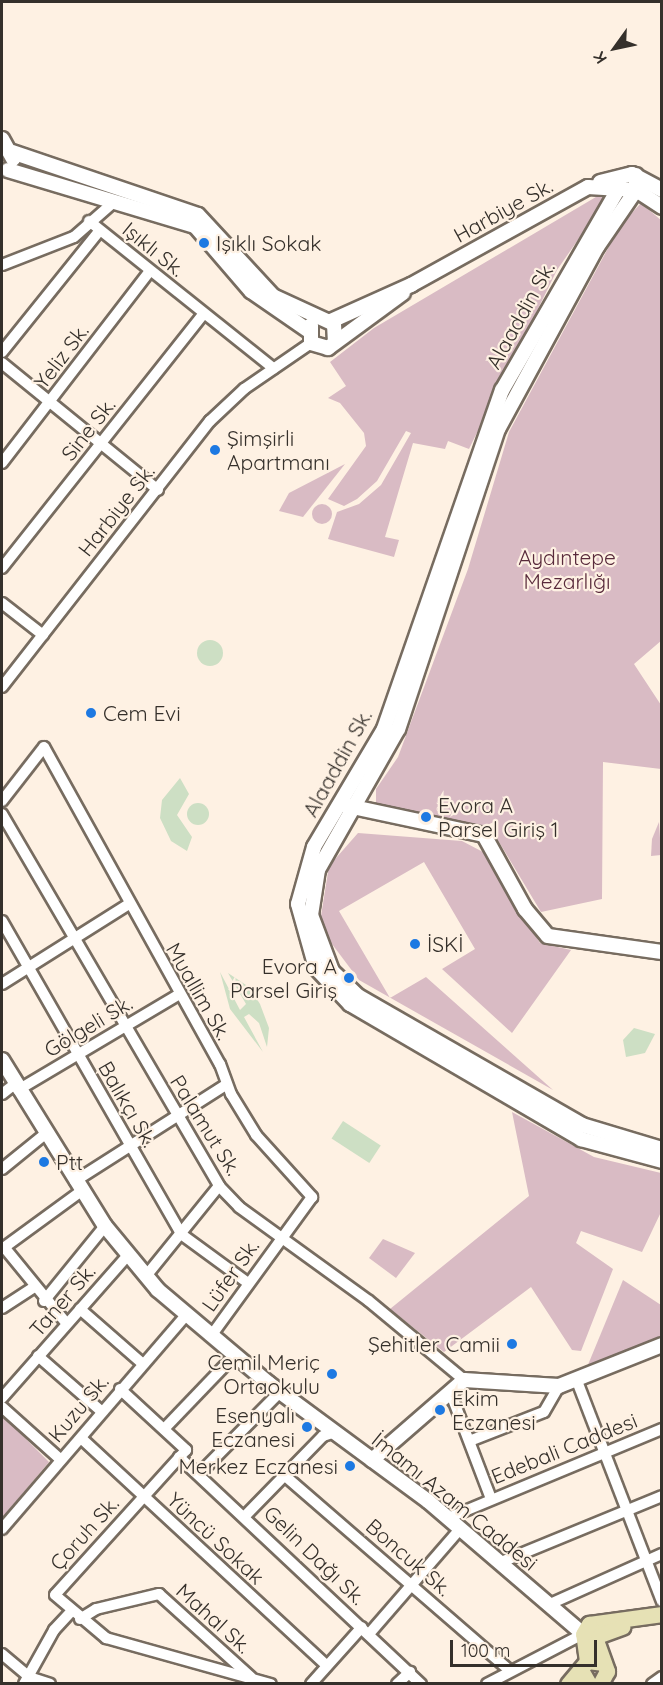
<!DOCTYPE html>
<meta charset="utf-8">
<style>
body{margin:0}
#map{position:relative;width:663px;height:1685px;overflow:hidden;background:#fef1e3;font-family:Quicksand,sans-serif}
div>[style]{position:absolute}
.green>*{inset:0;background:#d9bbc4}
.round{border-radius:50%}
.water>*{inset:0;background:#cddfc4;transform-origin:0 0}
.roads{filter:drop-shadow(2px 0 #776c60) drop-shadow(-2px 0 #776c60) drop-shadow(0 2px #776c60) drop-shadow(0 -2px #776c60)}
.minor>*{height:10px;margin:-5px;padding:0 5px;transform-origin:5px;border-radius:5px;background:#fff}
.tertiary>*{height:14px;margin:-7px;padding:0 7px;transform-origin:7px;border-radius:7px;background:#fff}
.secondary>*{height:15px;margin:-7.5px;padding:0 7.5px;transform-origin:7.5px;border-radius:7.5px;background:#e6e1b5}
.dots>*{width:16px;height:16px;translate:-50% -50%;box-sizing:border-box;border:3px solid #fef1e3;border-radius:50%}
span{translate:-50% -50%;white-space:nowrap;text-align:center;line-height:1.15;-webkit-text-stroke:4.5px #fef1e3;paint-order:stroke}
.street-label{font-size:21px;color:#35302b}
.poi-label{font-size:21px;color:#35302b}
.left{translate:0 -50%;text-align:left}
.right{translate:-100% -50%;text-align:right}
.park-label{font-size:21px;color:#592a3b}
.frame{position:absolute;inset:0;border:3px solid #35302b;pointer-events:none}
.north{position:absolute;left:585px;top:18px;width:60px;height:60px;-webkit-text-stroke:4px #fef1e3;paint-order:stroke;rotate:237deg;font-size:16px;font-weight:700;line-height:24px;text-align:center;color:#35302b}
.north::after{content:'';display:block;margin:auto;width:21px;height:27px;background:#35302b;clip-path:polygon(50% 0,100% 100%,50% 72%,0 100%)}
.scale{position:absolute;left:450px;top:1640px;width:147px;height:27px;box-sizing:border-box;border:3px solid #35302b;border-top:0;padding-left:8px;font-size:18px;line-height:21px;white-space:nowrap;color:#35302b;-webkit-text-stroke:4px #fef1e3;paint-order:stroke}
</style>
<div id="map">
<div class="green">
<div style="clip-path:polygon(601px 194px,609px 195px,557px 270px,469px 449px,448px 441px,445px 449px,413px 443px,385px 537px,399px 540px,394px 557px,328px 539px,337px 512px,359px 504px,381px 485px,411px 433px,406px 431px,377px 481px,357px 499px,344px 506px,328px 499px,366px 446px,364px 433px,340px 403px,328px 398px,346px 386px,330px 362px,374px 328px)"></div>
<div style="clip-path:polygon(641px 203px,662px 221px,662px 640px,634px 664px,661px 705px,661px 769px,603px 762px,602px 899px,541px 912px,496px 837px,498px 820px,483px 827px,392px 808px,376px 803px,376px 789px,398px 757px,468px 569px,509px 432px,620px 226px)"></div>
<div style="clip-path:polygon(345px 464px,303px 517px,279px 511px,289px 493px)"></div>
<div class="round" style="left:312px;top:504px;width:20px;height:20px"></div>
<div style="clip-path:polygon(659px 822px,661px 855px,651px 856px,652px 839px)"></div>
<div style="clip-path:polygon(358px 833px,462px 841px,483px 852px,540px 943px,571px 950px,512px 1033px,442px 969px,475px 949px,424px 862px,339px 911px,390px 998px,426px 977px,553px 1090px,359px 980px,329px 940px,321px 916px,329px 866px)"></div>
<div style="clip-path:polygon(512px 1112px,594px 1157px,661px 1173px,661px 1212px,642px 1252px,581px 1231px,576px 1243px,613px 1269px,581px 1351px,572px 1350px,531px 1287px,444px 1352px,390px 1309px,529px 1196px)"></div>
<div style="clip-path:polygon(383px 1239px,415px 1253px,396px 1278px,369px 1258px)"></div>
<div style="clip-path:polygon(623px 1280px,661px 1305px,661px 1340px,585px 1372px)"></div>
<div style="clip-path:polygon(2px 1415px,49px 1462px,2px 1518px)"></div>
</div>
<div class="water">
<div class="round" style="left:197px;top:640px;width:26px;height:26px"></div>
<div style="clip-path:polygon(180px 778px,189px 794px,177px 815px,192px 837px,187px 851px,171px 841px,160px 818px,162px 800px)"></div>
<div class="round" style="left:187px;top:803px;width:22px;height:22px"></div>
<div style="clip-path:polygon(220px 972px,240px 1010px,246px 1004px,228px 973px,249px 987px,260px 1004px,269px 1028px,267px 1047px,259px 1023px,249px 1014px,244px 1017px,263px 1052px,230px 1009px)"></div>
<div style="clip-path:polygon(634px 1028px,655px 1034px,645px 1053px,626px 1057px,623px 1040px)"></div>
<div style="left:343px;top:1121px;width:45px;height:21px;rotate:33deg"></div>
</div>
<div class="roads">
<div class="minor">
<div style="left:89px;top:221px;width:236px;rotate:38.6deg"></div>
<div style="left:2px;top:265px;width:77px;rotate:-21.3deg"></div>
<div style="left:74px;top:237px;width:53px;rotate:-41.2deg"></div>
<div style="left:2px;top:352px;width:156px;rotate:-51.2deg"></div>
<div style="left:2px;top:363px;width:201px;rotate:39.1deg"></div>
<div style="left:2px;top:463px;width:242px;rotate:-52.4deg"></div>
<div style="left:2px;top:568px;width:324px;rotate:-51.6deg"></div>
<div style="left:2px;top:603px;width:52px;rotate:38deg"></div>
<div style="left:2px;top:687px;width:338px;rotate:-52deg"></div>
<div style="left:210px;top:421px;width:47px;rotate:-43.3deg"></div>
<div style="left:244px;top:389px;width:81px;rotate:-34.5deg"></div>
<div style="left:2px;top:801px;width:68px;rotate:-52.1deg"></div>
<div style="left:44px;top:747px;width:363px;rotate:61deg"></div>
<div style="left:220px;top:1064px;width:32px;rotate:70deg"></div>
<div style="left:231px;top:1094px;width:48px;rotate:58.6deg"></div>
<div style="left:256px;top:1135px;width:84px;rotate:47.9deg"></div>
<div style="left:312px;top:1197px;width:172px;rotate:126deg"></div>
<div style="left:2px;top:814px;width:431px;rotate:59.7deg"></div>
<div style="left:219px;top:1186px;width:29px;rotate:46deg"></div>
<div style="left:239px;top:1207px;width:160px;rotate:35.9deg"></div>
<div style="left:369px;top:1301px;width:124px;rotate:39.7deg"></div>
<div style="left:2px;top:921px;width:361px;rotate:60.2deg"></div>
<div style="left:181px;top:1234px;width:83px;rotate:36.2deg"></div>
<div style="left:2px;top:984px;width:150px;rotate:-32.2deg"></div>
<div style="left:18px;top:1090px;width:186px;rotate:-30.7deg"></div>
<div style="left:2px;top:1094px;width:16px;rotate:-38deg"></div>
<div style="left:2px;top:1169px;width:55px;rotate:-39.1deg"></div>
<div style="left:75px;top:1181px;width:180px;rotate:-32.5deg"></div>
<div style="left:4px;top:1247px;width:99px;rotate:50.7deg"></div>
<div style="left:2px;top:1249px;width:100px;rotate:-36.1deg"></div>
<div style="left:146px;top:1276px;width:116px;rotate:-51deg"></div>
<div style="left:44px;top:1301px;width:97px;rotate:-50.9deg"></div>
<div style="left:2px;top:1308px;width:38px;rotate:-33deg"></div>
<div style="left:80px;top:1309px;width:82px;rotate:41.1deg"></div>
<div style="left:38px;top:1356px;width:84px;rotate:41.1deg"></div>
<div style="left:577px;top:1381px;width:236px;rotate:68.9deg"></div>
<div style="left:120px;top:1389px;width:90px;rotate:42.7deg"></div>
<div style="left:186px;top:1450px;width:195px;rotate:132.1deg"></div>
<div style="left:55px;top:1595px;width:67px;rotate:40.1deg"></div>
<div style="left:106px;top:1638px;width:171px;rotate:15.6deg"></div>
<div style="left:451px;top:1394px;width:112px;rotate:69.1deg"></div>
<div style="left:2px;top:1398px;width:191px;rotate:-48.6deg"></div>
<div style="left:2px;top:1407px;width:79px;rotate:41.9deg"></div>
<div style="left:164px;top:1429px;width:103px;rotate:-46.2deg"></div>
<div style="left:81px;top:1438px;width:335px;rotate:42.8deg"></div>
<div style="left:472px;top:1440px;width:77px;rotate:-21.3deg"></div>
<div style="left:544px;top:1412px;width:30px;rotate:-60deg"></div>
<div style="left:179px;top:1457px;width:332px;rotate:43.2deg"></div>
<div style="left:199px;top:1474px;width:115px;rotate:-45.4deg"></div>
<div style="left:284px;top:1475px;width:296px;rotate:40.9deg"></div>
<div style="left:245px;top:1516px;width:112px;rotate:-45.7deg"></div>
<div style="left:323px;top:1436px;width:13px;rotate:-18deg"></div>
<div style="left:448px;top:1518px;width:232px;rotate:-22.6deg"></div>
<div style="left:2px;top:1529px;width:284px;rotate:-49.3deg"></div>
<div style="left:499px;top:1563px;width:176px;rotate:-22.3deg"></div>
<div style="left:550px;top:1604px;width:123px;rotate:-24.1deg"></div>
<div style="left:80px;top:1619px;width:19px;rotate:-32deg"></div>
<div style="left:96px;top:1609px;width:65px;rotate:-13.4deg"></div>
<div style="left:159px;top:1594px;width:124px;rotate:42.1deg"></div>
<div style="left:369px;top:1634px;width:139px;rotate:-49.1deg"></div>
<div style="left:2px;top:1654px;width:35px;rotate:40deg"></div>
<div style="left:29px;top:1677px;width:22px;rotate:18deg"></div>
<div style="left:24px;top:1684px;width:62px;rotate:-60.9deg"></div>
<div style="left:54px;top:1630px;width:23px;rotate:-47deg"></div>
<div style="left:311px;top:1684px;width:76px;rotate:-48.2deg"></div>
<div style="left:397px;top:1684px;width:18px;rotate:-43deg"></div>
<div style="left:487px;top:1684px;width:108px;rotate:-27.5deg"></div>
<div style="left:652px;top:1684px;width:12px;rotate:-35deg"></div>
</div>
<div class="tertiary">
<div style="left:2px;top:139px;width:23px;rotate:61deg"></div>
<div style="left:12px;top:152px;width:196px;rotate:18.7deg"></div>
<div style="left:198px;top:215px;width:110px;rotate:47.2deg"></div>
<div style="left:273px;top:296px;width:67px;rotate:24.7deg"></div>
<div style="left:334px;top:324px;width:18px;rotate:87deg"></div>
<div style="left:8px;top:170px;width:195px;rotate:16.7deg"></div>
<div style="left:195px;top:226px;width:86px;rotate:49.3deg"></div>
<div style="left:251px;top:291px;width:70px;rotate:34.6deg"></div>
<div style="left:636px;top:175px;width:15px;rotate:90deg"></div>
<div style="left:636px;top:190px;width:69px;rotate:124.4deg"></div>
<div style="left:597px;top:247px;width:207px;rotate:118.5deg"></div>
<div style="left:498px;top:429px;width:316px;rotate:108.4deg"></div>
<div style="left:398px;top:729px;width:162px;rotate:119.6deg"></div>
<div style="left:318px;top:870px;width:46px;rotate:98.8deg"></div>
<div style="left:311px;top:915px;width:60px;rotate:69.4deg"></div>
<div style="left:332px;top:971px;width:36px;rotate:44deg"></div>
<div style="left:358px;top:996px;width:258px;rotate:29.9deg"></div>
<div style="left:582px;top:1125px;width:84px;rotate:16.7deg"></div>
<div style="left:600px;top:182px;width:33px;rotate:-14deg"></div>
<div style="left:632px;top:174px;width:34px;rotate:28deg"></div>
<div style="left:620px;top:186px;width:236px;rotate:120deg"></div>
<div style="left:502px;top:390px;width:359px;rotate:109.2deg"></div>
<div style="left:384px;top:729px;width:137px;rotate:120.7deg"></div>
<div style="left:314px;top:847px;width:59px;rotate:105.7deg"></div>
<div style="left:298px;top:904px;width:66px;rotate:74.3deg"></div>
<div style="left:316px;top:968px;width:50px;rotate:46.6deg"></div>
<div style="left:350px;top:1004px;width:268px;rotate:30.3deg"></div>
<div style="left:581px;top:1139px;width:84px;rotate:15.2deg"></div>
<div style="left:331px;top:321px;width:88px;rotate:-24.2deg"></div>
<div style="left:411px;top:285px;width:202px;rotate:-29deg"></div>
<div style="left:588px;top:187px;width:48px;rotate:3.6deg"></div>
<div style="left:636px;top:190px;width:31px;rotate:33deg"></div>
<div style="left:311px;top:325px;width:18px;rotate:90deg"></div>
<div style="left:311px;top:343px;width:18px;rotate:16deg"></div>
<div style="left:328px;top:348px;width:93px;rotate:-36.3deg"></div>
<div style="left:344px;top:805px;width:143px;rotate:12.1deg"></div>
<div style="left:484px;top:835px;width:85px;rotate:61deg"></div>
<div style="left:525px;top:909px;width:35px;rotate:50deg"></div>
<div style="left:548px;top:936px;width:115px;rotate:8deg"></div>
<div style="left:2px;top:1060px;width:195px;rotate:58.2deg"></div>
<div style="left:105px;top:1226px;width:83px;rotate:50.4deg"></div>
<div style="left:158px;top:1290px;width:144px;rotate:40.2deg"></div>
<div style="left:268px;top:1383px;width:199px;rotate:36.4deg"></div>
<div style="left:428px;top:1501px;width:204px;rotate:40.6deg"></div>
<div style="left:372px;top:1460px;width:122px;rotate:-41deg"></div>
<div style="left:464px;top:1380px;width:95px;rotate:3.6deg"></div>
<div style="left:559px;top:1386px;width:111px;rotate:-21.7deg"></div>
</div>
<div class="secondary">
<div style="left:589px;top:1624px;width:74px;rotate:-7.8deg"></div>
<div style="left:592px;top:1629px;width:45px;rotate:70.3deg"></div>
<div style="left:607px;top:1671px;width:15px;rotate:118deg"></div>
<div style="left:597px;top:1636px;width:27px;rotate:-20deg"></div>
<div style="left:587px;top:1661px;width:27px;rotate:-98deg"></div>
<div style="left:583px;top:1634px;width:12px;rotate:-59deg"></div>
<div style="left:581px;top:1670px;width:16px;rotate:60deg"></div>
<div style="left:568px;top:1684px;width:30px;rotate:-50deg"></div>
<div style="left:587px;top:1661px;width:17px;rotate:7deg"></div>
</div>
</div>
<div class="dots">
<div style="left:204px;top:243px;background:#1d79e2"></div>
<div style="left:215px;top:450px;background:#1d79e2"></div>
<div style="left:91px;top:713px;background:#1d79e2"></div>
<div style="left:426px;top:817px;background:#1d79e2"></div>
<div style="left:415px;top:944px;background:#1d79e2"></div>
<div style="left:349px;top:978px;background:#1d79e2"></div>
<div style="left:44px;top:1162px;background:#1d79e2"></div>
<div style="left:512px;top:1344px;background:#1d79e2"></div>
<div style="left:332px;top:1374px;background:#1d79e2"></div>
<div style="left:440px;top:1410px;background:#1d79e2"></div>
<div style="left:307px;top:1427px;background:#1d79e2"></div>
<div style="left:350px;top:1466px;background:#1d79e2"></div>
</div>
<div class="street-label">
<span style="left:503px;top:210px;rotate:-29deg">Harbiye Sk.</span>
<span style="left:154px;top:249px;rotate:39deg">Işıklı Sk.</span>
<span style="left:520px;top:315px;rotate:-61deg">Alaaddin Sk.</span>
<span style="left:61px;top:356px;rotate:-53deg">Yeliz Sk.</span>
<span style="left:88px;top:429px;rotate:-52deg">Sine Sk.</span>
<span style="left:116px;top:510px;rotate:-52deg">Harbiye Sk.</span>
<span style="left:337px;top:763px;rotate:-61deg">Alaaddin Sk.</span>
<span style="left:199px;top:991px;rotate:60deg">Muallim Sk.</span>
<span style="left:88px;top:1026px;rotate:-31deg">Gölgeli Sk.</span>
<span style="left:128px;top:1104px;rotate:60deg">Balıkçı Sk.</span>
<span style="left:206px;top:1125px;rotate:58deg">Palamut Sk.</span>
<span style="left:230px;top:1275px;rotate:-55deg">Lüfer Sk.</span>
<span style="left:62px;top:1300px;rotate:-49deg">Taner Sk.</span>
<span style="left:78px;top:1408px;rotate:-50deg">Kuzu Sk.</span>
<span style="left:564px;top:1448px;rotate:-22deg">Edebali Caddesi</span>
<span style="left:455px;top:1501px;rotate:39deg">İmamı Azam Caddesi</span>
<span style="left:84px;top:1533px;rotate:-48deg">Çoruh Sk.</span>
<span style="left:216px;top:1538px;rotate:43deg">Yüncü Sokak</span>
<span style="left:315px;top:1555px;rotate:44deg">Gelin Dağı Sk.</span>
<span style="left:409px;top:1557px;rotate:41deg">Boncuk Sk.</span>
<span style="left:214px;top:1618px;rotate:42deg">Mahal Sk.</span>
</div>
<div class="poi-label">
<span class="left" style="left:216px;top:243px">Işıklı Sokak</span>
<span class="left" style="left:227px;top:450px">Şimşirli<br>Apartmanı</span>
<span class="left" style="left:103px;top:713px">Cem Evi</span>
<span class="left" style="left:438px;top:817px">Evora A<br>Parsel Giriş 1</span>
<span class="left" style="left:427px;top:944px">İSKİ</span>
<span class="right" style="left:337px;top:978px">Evora A<br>Parsel Giriş</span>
<span class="left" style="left:56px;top:1162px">Ptt</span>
<span class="right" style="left:500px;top:1344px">Şehitler Camii</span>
<span class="right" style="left:320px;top:1374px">Cemil Meriç<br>Ortaokulu</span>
<span class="left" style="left:452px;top:1410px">Ekim<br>Eczanesi</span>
<span class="right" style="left:295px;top:1427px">Esenyalı<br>Eczanesi</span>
<span class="right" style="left:338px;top:1466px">Merkez Eczanesi</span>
</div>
<div class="park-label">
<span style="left:567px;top:569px">Aydıntepe<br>Mezarlığı</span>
</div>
<div class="frame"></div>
<div class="north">K</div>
<div class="scale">100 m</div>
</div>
